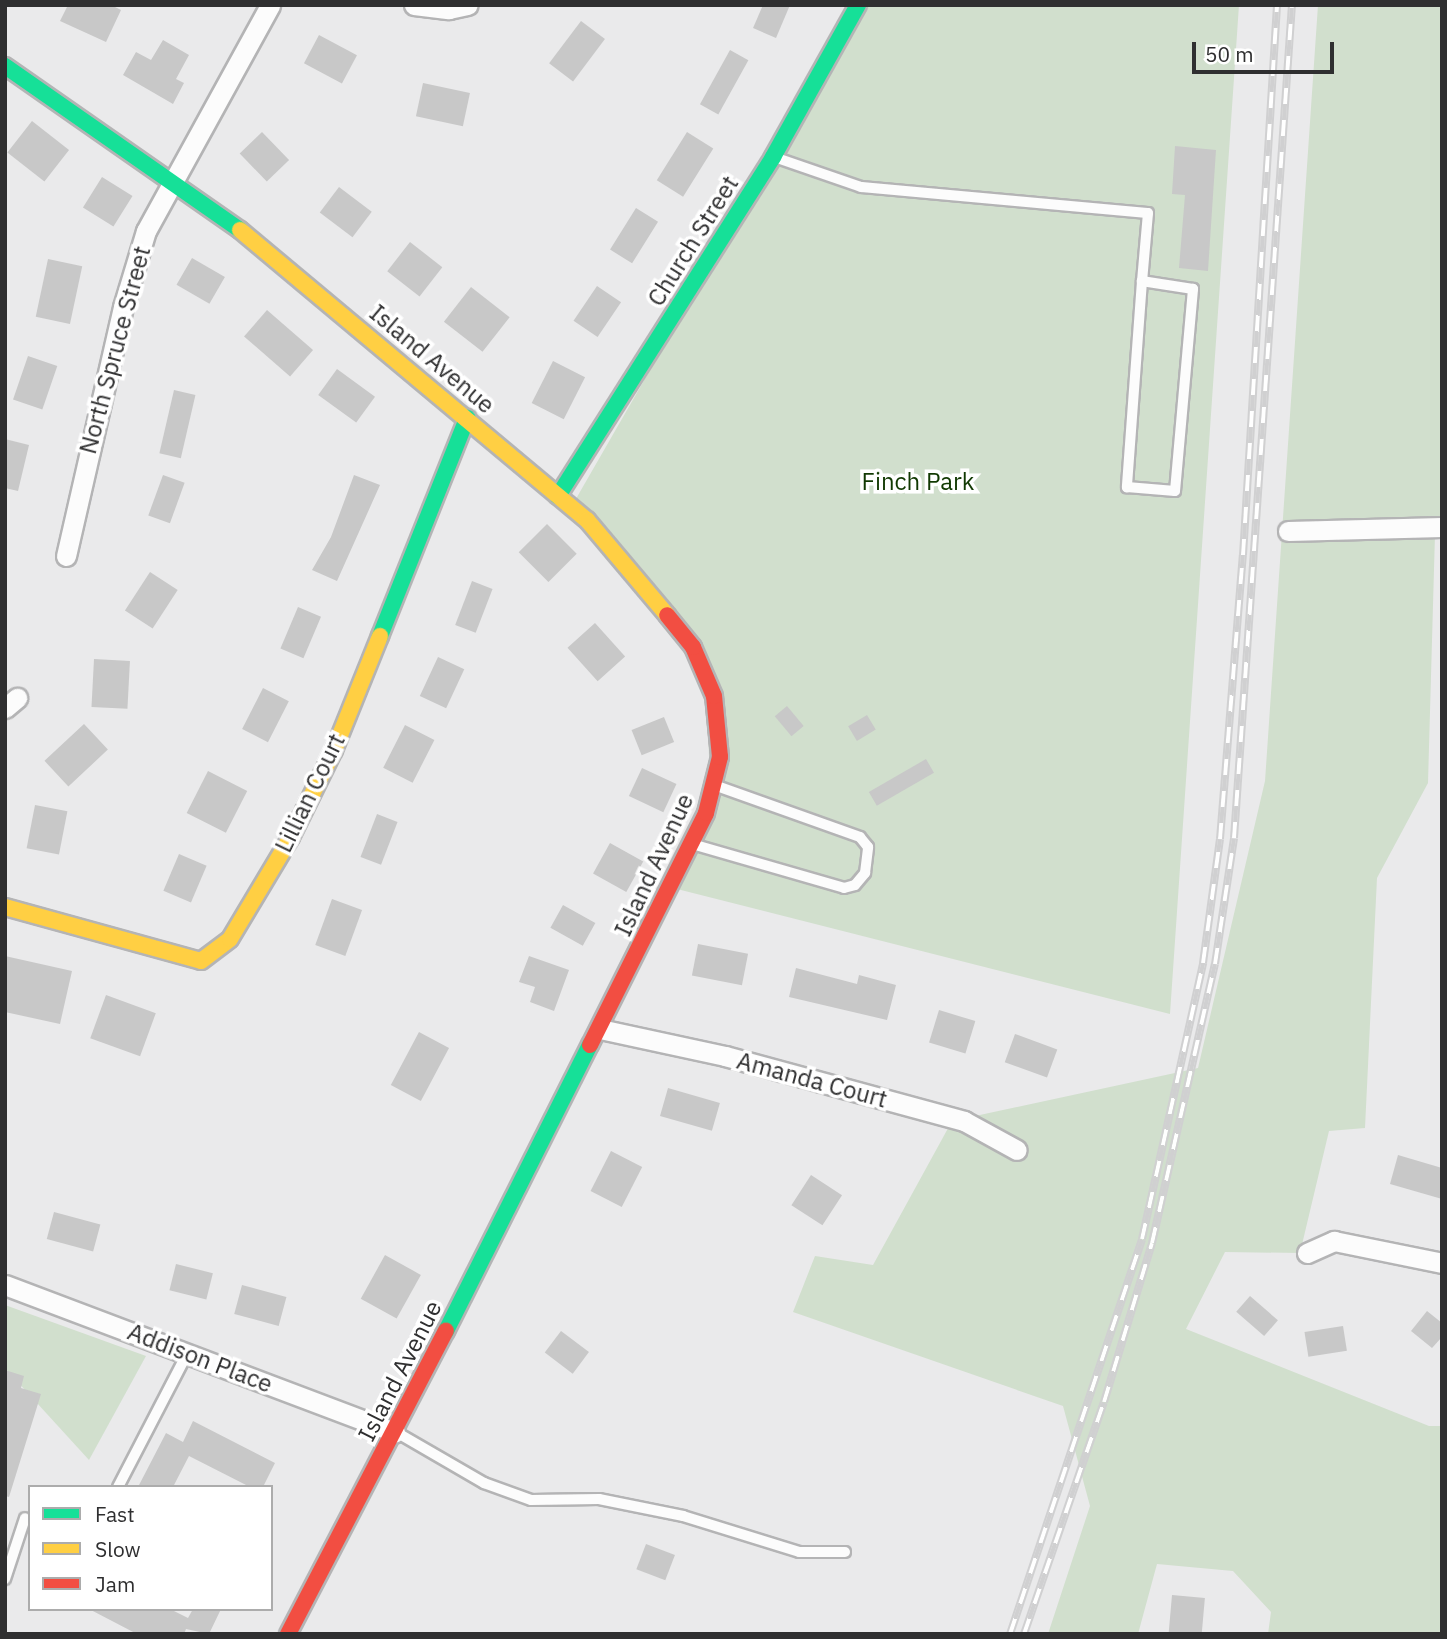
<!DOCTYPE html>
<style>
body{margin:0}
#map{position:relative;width:1447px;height:1639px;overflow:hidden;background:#eaeaeb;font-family:"IBM Plex Sans",sans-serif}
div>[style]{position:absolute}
.green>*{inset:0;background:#d1dfcd}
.building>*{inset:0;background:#c8c8c8;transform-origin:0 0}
.roads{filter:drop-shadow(2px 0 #b4b4b5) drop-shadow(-2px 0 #b4b4b5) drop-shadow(0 2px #b4b4b5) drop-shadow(0 -2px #b4b4b5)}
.lane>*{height:10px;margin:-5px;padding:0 5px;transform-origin:5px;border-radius:5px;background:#fcfcfc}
.street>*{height:19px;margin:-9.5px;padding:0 9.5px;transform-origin:9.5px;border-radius:9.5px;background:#fcfcfc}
.fast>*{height:16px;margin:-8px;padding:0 8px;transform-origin:8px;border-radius:8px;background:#16e098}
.slow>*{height:16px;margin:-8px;padding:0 8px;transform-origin:8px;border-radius:8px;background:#ffcf43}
.jam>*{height:16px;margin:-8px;padding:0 8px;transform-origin:8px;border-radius:8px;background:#f24e42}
.rail>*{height:8px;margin-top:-4px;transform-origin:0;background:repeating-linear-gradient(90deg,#fff 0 16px,#d0d0d1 0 32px);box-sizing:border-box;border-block:2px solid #d0d0d1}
span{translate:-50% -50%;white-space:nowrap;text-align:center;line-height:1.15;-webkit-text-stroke:7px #fff;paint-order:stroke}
.street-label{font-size:24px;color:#2f2f30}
.park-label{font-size:24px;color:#113902}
.frame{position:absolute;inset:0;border:7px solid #2f2f30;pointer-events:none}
.legend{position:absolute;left:28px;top:1485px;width:245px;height:126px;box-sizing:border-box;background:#fff;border:2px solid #acacac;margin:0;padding:9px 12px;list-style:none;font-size:21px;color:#2f2f30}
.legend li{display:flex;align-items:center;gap:14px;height:35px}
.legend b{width:35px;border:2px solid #acacac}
.scale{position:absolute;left:1192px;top:42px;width:142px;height:32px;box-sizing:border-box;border:4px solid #2f2f30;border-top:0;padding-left:9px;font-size:21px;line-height:24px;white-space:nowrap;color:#2f2f30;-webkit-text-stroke:5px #fff;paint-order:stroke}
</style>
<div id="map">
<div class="green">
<div style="clip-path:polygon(860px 5px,1239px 5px,1170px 1014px,677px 889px,711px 807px,706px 681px,573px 504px)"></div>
<div style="clip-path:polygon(1318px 5px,1442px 5px,1442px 533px,1435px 534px,1428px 783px,1377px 878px,1365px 1128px,1329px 1131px,1300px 1253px,1225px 1252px,1186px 1329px,1429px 1426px,1442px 1426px,1442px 1634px,1268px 1634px,1271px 1612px,1233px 1571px,1157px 1564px,1138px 1634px,1048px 1634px,1090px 1506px,1063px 1406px,793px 1312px,815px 1256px,873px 1265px,952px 1121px,1198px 1068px,1265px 781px)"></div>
<div style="clip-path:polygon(5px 1305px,146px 1356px,89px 1460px,5px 1368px)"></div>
</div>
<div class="building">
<div style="clip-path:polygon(68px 5px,111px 5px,121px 10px,106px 42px,60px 21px)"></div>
<div style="clip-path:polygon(763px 5px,790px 5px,776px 38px,753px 28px)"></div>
<div style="left:581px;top:21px;width:30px;height:53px;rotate:37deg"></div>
<div style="left:319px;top:35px;width:43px;height:32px;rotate:28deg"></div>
<div style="clip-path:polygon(163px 40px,189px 55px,176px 79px,184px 83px,173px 104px,123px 75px,136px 52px,151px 60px)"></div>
<div style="left:730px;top:50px;width:21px;height:62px;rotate:29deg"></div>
<div style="left:423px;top:83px;width:48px;height:34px;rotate:12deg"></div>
<div style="left:32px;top:121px;width:47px;height:40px;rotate:38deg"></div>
<div style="left:262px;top:132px;width:39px;height:31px;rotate:46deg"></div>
<div style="left:687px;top:132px;width:31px;height:57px;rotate:32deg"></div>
<div style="clip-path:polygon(1175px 146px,1216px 150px,1208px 271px,1179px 268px,1185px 195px,1172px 194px)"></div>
<div style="left:102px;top:177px;width:36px;height:36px;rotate:32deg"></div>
<div style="left:339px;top:187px;width:41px;height:32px;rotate:37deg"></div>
<div style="left:636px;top:208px;width:26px;height:49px;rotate:32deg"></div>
<div style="left:410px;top:242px;width:41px;height:37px;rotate:38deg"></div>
<div style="left:192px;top:258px;width:38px;height:31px;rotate:30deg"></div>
<div style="left:48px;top:259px;width:35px;height:59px;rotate:12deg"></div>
<div style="left:597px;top:286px;width:29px;height:42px;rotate:34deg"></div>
<div style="left:471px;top:287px;width:49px;height:44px;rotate:38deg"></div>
<div style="left:267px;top:310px;width:61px;height:35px;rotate:41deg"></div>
<div style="left:28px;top:356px;width:31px;height:46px;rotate:19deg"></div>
<div style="left:553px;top:361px;width:36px;height:47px;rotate:27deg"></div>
<div style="left:337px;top:369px;width:47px;height:32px;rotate:36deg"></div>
<div style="left:174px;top:390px;width:22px;height:65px;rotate:13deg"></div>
<div style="clip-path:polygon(5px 439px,29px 445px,18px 491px,5px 488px)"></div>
<div style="left:163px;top:475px;width:23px;height:43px;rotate:20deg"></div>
<div style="clip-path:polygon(354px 475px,380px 485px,337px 581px,312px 570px,331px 537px)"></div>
<div style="left:547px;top:524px;width:42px;height:40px;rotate:45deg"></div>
<div style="left:150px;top:572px;width:33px;height:46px;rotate:33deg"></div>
<div style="left:472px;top:581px;width:22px;height:47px;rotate:21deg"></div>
<div style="left:298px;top:607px;width:25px;height:45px;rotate:23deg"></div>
<div style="left:595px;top:623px;width:45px;height:37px;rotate:48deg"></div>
<div style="left:438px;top:657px;width:29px;height:43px;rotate:25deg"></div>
<div style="left:94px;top:659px;width:36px;height:48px;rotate:3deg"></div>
<div style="left:263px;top:688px;width:29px;height:46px;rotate:27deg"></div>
<div style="left:787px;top:706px;width:26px;height:16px;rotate:50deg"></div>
<div style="left:867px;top:715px;width:17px;height:22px;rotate:59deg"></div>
<div style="left:664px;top:717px;width:27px;height:35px;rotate:68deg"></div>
<div style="left:84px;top:724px;width:35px;height:54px;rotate:47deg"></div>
<div style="left:405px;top:725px;width:33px;height:48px;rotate:27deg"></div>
<div style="left:926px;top:759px;width:16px;height:66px;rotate:60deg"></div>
<div style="left:642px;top:768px;width:38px;height:31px;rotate:25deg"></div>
<div style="left:208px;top:771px;width:44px;height:47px;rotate:27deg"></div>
<div style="left:35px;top:805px;width:33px;height:44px;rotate:11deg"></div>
<div style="left:377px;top:814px;width:22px;height:46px;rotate:21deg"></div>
<div style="left:610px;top:843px;width:38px;height:35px;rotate:29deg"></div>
<div style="left:179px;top:854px;width:30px;height:40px;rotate:23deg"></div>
<div style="left:332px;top:899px;width:32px;height:49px;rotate:20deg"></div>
<div style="left:563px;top:905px;width:37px;height:26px;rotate:29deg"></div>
<div style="left:698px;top:944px;width:51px;height:32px;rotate:11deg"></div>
<div style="clip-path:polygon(5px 956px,72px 971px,60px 1024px,5px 1012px)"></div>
<div style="clip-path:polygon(529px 956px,569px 970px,554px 1011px,530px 1002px,535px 987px,519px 982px)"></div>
<div style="clip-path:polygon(796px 968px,857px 984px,859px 975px,896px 985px,887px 1020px,789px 997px)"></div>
<div style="left:106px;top:995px;width:53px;height:46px;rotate:20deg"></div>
<div style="left:939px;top:1010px;width:38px;height:34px;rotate:17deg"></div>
<div style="left:419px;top:1032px;width:34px;height:60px;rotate:28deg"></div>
<div style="left:1015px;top:1034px;width:45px;height:30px;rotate:20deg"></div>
<div style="left:668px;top:1088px;width:54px;height:29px;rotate:16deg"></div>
<div style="left:611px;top:1151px;width:35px;height:45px;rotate:27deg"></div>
<div style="clip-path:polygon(1398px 1155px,1442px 1168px,1442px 1199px,1390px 1184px)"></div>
<div style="left:811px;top:1175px;width:37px;height:36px;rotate:33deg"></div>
<div style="left:54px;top:1212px;width:48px;height:28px;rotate:15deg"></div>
<div style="left:385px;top:1255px;width:41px;height:50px;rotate:29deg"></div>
<div style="left:176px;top:1264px;width:38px;height:27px;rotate:14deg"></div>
<div style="left:242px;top:1285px;width:46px;height:30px;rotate:15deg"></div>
<div style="left:1250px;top:1296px;width:37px;height:21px;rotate:41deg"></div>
<div style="clip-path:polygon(1427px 1311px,1442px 1323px,1442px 1337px,1432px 1348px,1411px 1331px)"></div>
<div style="left:1343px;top:1326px;width:25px;height:39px;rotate:81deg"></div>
<div style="left:561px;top:1331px;width:35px;height:27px;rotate:37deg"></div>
<div style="clip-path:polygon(5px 1370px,24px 1376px,21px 1388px,41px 1394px,9px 1497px,5px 1496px)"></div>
<div style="clip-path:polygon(193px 1421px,275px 1463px,263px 1487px,250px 1487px,189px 1456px,173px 1487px,138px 1487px,166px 1433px,183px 1442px)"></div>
<div style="left:646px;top:1544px;width:31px;height:27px;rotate:21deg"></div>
<div style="left:1172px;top:1595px;width:33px;height:39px;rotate:5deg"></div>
<div style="clip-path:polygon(89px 1609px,170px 1609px,188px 1618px,193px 1609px,221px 1609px,209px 1634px,186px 1629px,184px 1634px,137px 1634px)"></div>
</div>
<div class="roads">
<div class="lane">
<div style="left:777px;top:158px;width:89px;rotate:19deg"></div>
<div style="left:861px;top:187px;width:288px;rotate:5.2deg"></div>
<div style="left:1148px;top:213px;width:68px;rotate:95deg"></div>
<div style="left:1142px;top:281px;width:207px;rotate:94.2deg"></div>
<div style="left:1127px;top:487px;width:48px;rotate:4.8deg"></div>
<div style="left:1175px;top:491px;width:203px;rotate:-84.9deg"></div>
<div style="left:1193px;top:289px;width:52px;rotate:-171.1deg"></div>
<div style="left:692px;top:844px;width:158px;rotate:16.1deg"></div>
<div style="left:844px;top:888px;width:11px;rotate:-15deg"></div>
<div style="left:855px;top:885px;width:16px;rotate:-50deg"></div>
<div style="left:865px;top:873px;width:26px;rotate:-83deg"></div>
<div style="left:868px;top:847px;width:13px;rotate:-129deg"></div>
<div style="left:860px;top:837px;width:152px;rotate:-160.4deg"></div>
<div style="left:396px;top:1432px;width:102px;rotate:30.1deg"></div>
<div style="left:484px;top:1483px;width:50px;rotate:19.9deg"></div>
<div style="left:531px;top:1500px;width:68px;rotate:-0.8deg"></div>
<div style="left:599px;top:1499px;width:86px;rotate:11.4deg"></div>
<div style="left:683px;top:1516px;width:121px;rotate:17.2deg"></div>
<div style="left:799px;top:1552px;width:46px"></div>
<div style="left:118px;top:1487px;width:150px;rotate:-62.6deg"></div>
<div style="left:5px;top:1579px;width:64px;rotate:-71.8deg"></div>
</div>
<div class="street">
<div style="left:414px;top:5px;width:35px;rotate:7deg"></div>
<div style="left:449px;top:9px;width:19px;rotate:-12deg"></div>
<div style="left:1288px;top:531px;width:154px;rotate:-1.5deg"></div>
<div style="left:66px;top:556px;width:255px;rotate:-77.1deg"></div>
<div style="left:123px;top:307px;width:79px;rotate:-73.2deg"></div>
<div style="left:146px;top:231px;width:258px;rotate:-61.2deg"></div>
<div style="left:5px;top:708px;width:16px;rotate:-40deg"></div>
<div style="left:600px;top:1029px;width:128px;rotate:12.2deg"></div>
<div style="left:725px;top:1056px;width:248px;rotate:15.2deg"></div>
<div style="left:964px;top:1121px;width:60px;rotate:28.7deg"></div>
<div style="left:1307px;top:1253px;width:30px;rotate:-24deg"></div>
<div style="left:1334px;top:1241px;width:110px;rotate:11.5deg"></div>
<div style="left:5px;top:1285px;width:417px;rotate:20.7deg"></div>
</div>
<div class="fast">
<div style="left:5px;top:66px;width:287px;rotate:34.9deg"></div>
<div style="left:558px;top:496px;width:401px;rotate:-57.6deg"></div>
<div style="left:773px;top:157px;width:174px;rotate:-60.8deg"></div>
<div style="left:380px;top:636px;width:235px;rotate:-68.2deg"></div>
<div style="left:446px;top:1331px;width:320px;rotate:-63.3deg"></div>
</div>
<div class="slow">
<div style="left:240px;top:230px;width:452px;rotate:39.9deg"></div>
<div style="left:587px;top:520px;width:124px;rotate:49.9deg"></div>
<div style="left:5px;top:907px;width:203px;rotate:15.4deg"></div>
<div style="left:201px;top:961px;width:36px;rotate:-37deg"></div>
<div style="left:230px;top:939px;width:119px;rotate:-59.1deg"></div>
<div style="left:291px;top:837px;width:97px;rotate:-63.7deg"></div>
<div style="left:334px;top:750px;width:123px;rotate:-68deg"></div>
</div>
<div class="jam">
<div style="left:590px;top:1045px;width:259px;rotate:-63.4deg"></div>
<div style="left:706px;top:813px;width:58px;rotate:-76deg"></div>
<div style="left:720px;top:757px;width:61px;rotate:-95.6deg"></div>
<div style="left:714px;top:696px;width:53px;rotate:-113.2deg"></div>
<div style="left:693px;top:647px;width:41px;rotate:-129.1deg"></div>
<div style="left:288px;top:1634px;width:342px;rotate:-62.5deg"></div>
</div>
</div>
<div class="rail">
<div style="left:1010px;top:1634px;width:416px;rotate:-71.5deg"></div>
<div style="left:1142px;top:1239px;width:283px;rotate:-77.5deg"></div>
<div style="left:1203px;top:963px;width:125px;rotate:-82.2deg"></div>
<div style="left:1220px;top:839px;width:285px;rotate:-85.4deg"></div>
<div style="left:1243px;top:555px;width:551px;rotate:-86.46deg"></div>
<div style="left:1024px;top:1634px;width:245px;rotate:-71deg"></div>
<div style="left:1104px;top:1402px;width:166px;rotate:-73.2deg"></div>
<div style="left:1152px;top:1243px;width:286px;rotate:-77.3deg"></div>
<div style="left:1215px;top:964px;width:127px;rotate:-81.4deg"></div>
<div style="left:1234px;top:838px;width:835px;rotate:-86.02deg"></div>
</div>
<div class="street-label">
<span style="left:693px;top:241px;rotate:-58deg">Church Street</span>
<span style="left:115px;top:350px;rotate:-75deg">North Spruce Street</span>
<span style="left:432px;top:359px;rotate:40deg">Island Avenue</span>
<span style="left:310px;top:793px;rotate:-64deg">Lillian Court</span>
<span style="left:654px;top:865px;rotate:-65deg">Island Avenue</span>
<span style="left:812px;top:1080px;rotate:15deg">Amanda Court</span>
<span style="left:200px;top:1358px;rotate:21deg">Addison Place</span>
<span style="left:400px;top:1371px;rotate:-63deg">Island Avenue</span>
</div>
<div class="park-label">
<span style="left:918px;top:482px">Finch Park</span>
</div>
<div class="frame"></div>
<ul class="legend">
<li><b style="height:9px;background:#16e098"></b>Fast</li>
<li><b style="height:9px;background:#ffcf43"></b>Slow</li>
<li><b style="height:9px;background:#f24e42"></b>Jam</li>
</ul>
<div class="scale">50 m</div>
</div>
